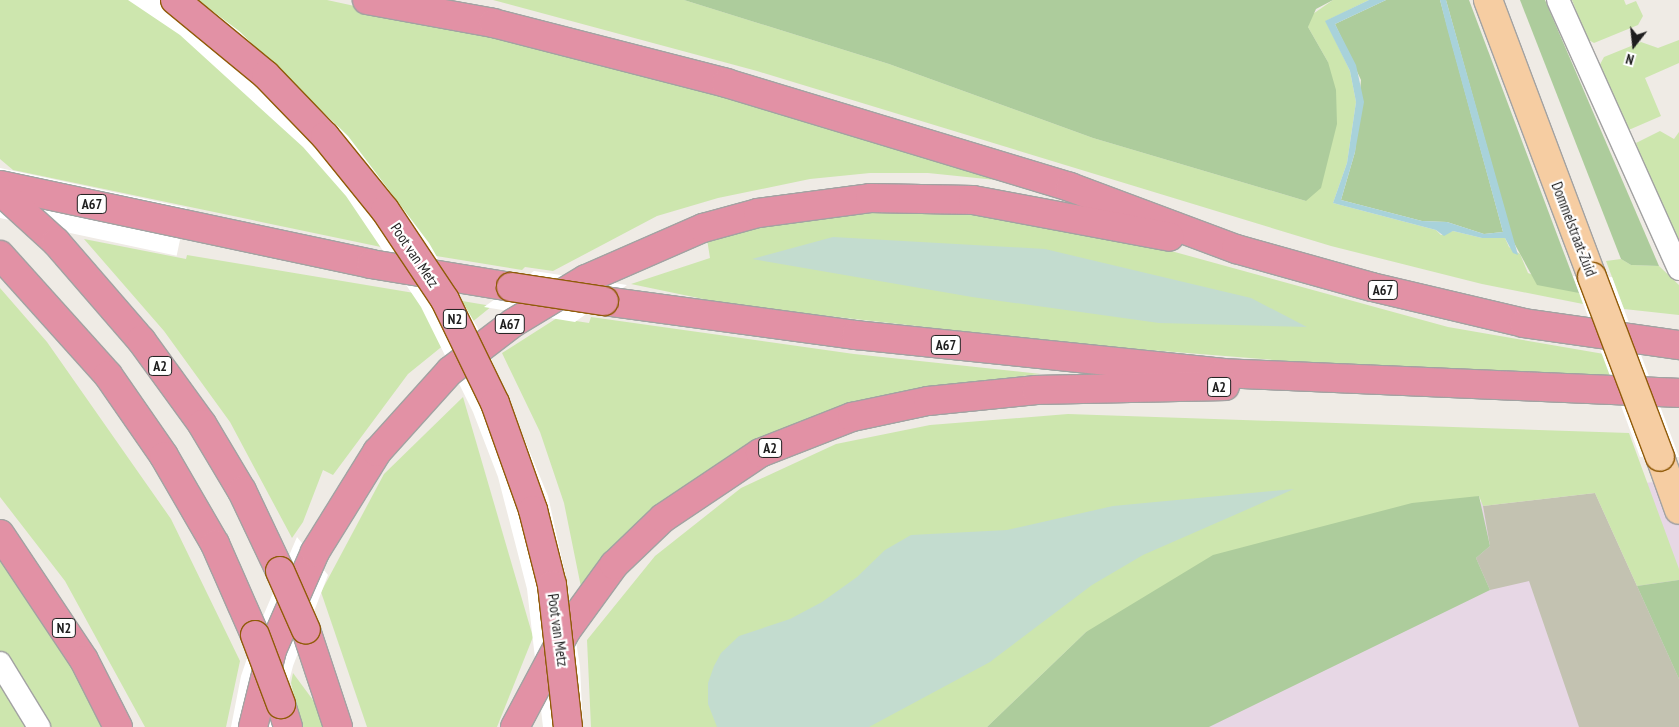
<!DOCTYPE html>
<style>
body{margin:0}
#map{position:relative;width:1679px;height:727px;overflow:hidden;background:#efebe5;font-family:"PT Sans Narrow",sans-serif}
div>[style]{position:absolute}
.industrial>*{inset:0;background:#e7d7e5}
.construction>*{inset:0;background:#c3c2b1}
.grass>*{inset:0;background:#cde6ae}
.forest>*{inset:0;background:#adcc9c}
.wetland>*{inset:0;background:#c3dccf}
.water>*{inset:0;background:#a8d2da}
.pier>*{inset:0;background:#fff;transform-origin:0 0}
.roads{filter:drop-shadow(1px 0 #a2a2a2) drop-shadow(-1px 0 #a2a2a2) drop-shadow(0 1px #a2a2a2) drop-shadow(0 -1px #a2a2a2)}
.minor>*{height:22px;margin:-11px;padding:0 11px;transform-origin:11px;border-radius:11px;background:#fff}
.major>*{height:28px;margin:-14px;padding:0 14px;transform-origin:14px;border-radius:14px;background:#f6cda2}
.highway>*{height:28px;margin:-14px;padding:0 14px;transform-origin:14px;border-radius:14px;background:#e291a5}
.bridges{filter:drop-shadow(1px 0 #905b09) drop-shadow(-1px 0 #905b09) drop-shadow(0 1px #905b09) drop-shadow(0 -1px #905b09)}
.major-bridge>*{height:28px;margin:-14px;padding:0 14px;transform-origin:14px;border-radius:14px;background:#f6cda2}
.highway-bridge>*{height:28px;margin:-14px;padding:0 14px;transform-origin:14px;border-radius:14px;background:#e291a5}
span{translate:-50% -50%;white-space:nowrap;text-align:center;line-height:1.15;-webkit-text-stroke:4.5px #fff;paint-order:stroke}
.shield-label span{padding:1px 4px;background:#fff;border:1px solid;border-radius:4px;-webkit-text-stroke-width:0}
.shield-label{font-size:14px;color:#1e1e1e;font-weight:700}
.street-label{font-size:15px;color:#1e1e1e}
.north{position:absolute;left:1609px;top:20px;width:50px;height:50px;-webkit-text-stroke:4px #fff;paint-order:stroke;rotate:196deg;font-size:14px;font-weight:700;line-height:20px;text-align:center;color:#1e1e1e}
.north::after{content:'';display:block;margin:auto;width:18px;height:22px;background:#1e1e1e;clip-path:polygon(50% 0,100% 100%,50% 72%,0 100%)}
</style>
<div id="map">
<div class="industrial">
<div style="clip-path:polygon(1679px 479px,1679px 727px,1175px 727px,1458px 505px)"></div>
</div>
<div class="construction">
<div style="clip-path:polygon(1595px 493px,1679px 679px,1679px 727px,1579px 727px,1529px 581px,1490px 590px,1476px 558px,1490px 546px,1483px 506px)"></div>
</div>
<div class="grass">
<div style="clip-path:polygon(0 0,327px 0,612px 62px,998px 174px,996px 180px,928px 173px,870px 173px,810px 179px,718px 198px,657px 216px,553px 271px,525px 267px,522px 270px,381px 247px,13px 170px,0 159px)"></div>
<div style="clip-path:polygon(493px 0,684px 0,889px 64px,1093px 138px,1306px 201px,1328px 62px,1308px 27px,1310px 16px,1333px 0,1369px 0,1326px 21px,1350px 71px,1356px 102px,1347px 163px,1333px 203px,1436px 230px,1441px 235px,1453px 231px,1482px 238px,1505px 238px,1509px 247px,1520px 254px,1528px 273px,1579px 293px,1583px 304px,1482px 284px,1331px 246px,757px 71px)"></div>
<div style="clip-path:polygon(1572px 0,1624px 0,1626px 5px,1636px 1px,1643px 16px,1638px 25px,1594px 43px,1587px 39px)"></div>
<div style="clip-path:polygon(1679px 40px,1679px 63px,1645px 78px,1661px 116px,1631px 129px,1621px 129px,1598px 68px,1604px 57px,1641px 42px,1658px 48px)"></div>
<div style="clip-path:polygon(1660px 131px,1674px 139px,1679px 132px,1679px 258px,1636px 143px)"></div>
<div style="clip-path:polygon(872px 207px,1007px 215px,1131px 240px,1448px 327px,1604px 354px,1614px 378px,1399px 370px,1074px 344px,732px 305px,631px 284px,710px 258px,707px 239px,814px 214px)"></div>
<div style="clip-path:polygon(84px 239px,186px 259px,187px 255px,492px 306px,408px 374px,333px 475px,323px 470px,303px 522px,292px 538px,230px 422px,164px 331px)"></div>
<div style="clip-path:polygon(1621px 259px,1631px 265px,1659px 266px,1679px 285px,1679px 315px,1624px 309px,1606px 261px)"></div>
<div style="clip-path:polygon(0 288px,47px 342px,171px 519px,240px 661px,226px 727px,145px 727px,65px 581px,0 497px)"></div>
<div style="clip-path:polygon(591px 317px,854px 354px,1041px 374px,925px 387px,874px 397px,781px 429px,728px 457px,681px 489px,632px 531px,581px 587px,564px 503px,540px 432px,502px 353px,557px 318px,589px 323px)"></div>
<div style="clip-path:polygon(463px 397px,533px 637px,497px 727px,367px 727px,321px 592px,384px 474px)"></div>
<div style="clip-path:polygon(1068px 414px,1629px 433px,1679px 569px,1679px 580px,1637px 586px,1595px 493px,1483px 506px,1479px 496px,1086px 632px,987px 727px,591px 727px,587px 640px,655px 556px,741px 488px,836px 444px,930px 425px)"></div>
<div style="clip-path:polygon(0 553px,29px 591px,106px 727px,47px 727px,29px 692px,0 651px)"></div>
<div style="clip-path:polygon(293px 673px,327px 719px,329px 727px,302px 727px,291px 683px)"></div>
<div style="clip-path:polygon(0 676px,30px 727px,0 727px)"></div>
</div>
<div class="forest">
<div style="clip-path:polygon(684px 0,1333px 0,1316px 9px,1308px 27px,1328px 62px,1336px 90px,1337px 124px,1321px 188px,1306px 201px,1093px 138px,889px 64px)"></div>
<div style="clip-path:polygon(1386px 0,1440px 0,1503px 232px,1484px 234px,1447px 222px,1422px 221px,1341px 200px,1355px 152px,1361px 80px,1335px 24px)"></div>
<div style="clip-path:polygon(1446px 0,1469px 0,1579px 293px,1537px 285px,1513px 241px)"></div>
<div style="clip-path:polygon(1520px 0,1545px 0,1659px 266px,1631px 265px,1621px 259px)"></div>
<div style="clip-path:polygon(1479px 496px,1490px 546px,1476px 558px,1490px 590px,1209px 727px,987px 727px,1086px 632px,1213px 555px,1412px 503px)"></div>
<div style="clip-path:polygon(1679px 580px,1679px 679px,1637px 586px)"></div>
</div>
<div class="wetland">
<div style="clip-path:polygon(833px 237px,1045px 249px,1251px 298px,1307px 327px,1159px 323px,972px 297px,752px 259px)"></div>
<div style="clip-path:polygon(1294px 489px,1143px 555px,1092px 585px,990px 662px,869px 727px,717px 727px,708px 704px,708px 683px,714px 666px,721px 653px,739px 636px,790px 619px,822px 602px,857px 577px,885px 550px,911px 535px,1007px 530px,1113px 506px)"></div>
</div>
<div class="water">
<div style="clip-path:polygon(1369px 0,1386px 0,1335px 24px,1356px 65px,1364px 102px,1355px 152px,1341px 200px,1422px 221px,1447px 222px,1484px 234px,1503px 232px,1447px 28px,1440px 0,1446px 0,1518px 255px,1513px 253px,1505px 238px,1482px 238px,1453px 231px,1444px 236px,1436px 230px,1333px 203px,1347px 163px,1356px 102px,1350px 71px,1325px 21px)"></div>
</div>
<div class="pier">
<div style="clip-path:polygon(128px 0,198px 0,239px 31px,348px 136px,429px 243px,480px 332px,548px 496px,567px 582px,580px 667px,583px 727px,543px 727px,527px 589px,498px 477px,473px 412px,421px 307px,346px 196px,303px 147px,180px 35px)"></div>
<div style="left:0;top:168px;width:191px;height:49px;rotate:12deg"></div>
<div style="clip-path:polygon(534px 271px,627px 285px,575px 322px,484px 307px)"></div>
<div style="clip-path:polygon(1573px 276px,1612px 277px,1679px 457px,1640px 457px)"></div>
<div style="clip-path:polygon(297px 537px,328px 575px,293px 666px,277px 727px,231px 727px,241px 676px,255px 635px)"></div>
</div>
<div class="roads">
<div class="minor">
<div style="left:1558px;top:0;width:295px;rotate:65.8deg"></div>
<div style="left:0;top:663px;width:75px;rotate:58.6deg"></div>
</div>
<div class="major">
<div style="left:1488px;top:0;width:296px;rotate:69.4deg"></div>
<div style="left:1660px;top:457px;width:56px;rotate:70.3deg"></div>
</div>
<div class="highway">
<div style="left:367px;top:0;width:128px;rotate:10.3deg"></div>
<div style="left:493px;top:23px;width:241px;rotate:14.4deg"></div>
<div style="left:726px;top:83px;width:359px;rotate:16.8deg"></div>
<div style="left:1070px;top:187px;width:177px;rotate:20.5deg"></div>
<div style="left:1236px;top:249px;width:141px;rotate:15.6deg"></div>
<div style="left:1372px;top:287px;width:156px;rotate:13.3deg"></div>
<div style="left:1524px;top:323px;width:157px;rotate:8.1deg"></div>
<div style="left:0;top:185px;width:379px;rotate:12deg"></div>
<div style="left:371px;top:264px;width:142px;rotate:9.3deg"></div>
<div style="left:0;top:191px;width:76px;rotate:42.3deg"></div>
<div style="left:56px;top:242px;width:130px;rotate:49.1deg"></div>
<div style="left:141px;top:340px;width:104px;rotate:54deg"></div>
<div style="left:202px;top:424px;width:78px;rotate:59.2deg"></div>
<div style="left:242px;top:491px;width:89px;rotate:64.6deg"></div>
<div style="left:0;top:255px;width:161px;rotate:48deg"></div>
<div style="left:108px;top:375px;width:98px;rotate:55.3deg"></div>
<div style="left:164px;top:456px;width:102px;rotate:59.9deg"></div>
<div style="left:215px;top:544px;width:99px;rotate:66.3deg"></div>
<div style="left:604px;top:301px;width:254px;rotate:7.7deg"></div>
<div style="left:856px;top:335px;width:368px;rotate:5.9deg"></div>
<div style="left:1222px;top:373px;width:457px;rotate:2.5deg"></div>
<div style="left:0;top:534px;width:151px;rotate:56.3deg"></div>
<div style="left:84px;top:660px;width:75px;rotate:63.1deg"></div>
<div style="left:306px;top:630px;width:102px;rotate:71.7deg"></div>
<div style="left:281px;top:704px;width:24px;rotate:73deg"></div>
<div style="left:253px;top:727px;width:79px;rotate:-76.1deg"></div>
<div style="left:272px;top:650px;width:107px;rotate:-66.3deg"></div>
<div style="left:315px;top:552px;width:118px;rotate:-58.2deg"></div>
<div style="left:377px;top:452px;width:109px;rotate:-48deg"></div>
<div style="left:450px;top:371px;width:79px;rotate:-37.3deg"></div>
<div style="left:513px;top:323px;width:85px;rotate:-31.1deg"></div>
<div style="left:586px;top:279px;width:128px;rotate:-23.6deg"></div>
<div style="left:703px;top:228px;width:57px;rotate:-15.3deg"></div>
<div style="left:758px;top:213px;width:113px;rotate:-7.6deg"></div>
<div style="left:870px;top:198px;width:103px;rotate:1.1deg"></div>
<div style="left:973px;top:200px;width:200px;rotate:10.6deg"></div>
<div style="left:515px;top:727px;width:109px;rotate:-62deg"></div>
<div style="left:566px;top:631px;width:82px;rotate:-54deg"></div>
<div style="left:614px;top:565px;width:68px;rotate:-43.8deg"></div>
<div style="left:663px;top:518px;width:117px;rotate:-33.8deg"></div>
<div style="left:760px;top:453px;width:99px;rotate:-21.4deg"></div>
<div style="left:852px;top:417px;width:78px;rotate:-11.9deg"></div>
<div style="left:928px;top:401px;width:109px;rotate:-5.8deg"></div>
<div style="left:1036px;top:390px;width:189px;rotate:-1.2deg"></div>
</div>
</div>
<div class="bridges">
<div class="major-bridge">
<div style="left:1592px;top:277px;width:192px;rotate:69.3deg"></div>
</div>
<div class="highway-bridge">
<div style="left:175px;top:0;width:118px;rotate:39.5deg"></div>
<div style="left:266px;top:75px;width:85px;rotate:46deg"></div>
<div style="left:325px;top:136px;width:95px;rotate:51deg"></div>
<div style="left:385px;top:210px;width:108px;rotate:56.3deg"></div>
<div style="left:445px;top:300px;width:114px;rotate:64.1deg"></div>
<div style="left:495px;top:403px;width:114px;rotate:70.4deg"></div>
<div style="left:533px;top:510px;width:77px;rotate:75.8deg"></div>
<div style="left:552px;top:585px;width:143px;rotate:83.6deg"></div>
<div style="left:511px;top:287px;width:94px;rotate:8.6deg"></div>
<div style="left:280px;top:571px;width:64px;rotate:66.2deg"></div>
<div style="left:255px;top:635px;width:74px;rotate:69.4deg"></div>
</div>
</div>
<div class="shield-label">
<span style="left:92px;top:204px">A67</span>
<span style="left:1383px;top:290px">A67</span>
<span style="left:455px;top:319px">N2</span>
<span style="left:510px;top:324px">A67</span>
<span style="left:946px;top:345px">A67</span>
<span style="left:160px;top:366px">A2</span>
<span style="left:1219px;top:387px">A2</span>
<span style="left:770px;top:448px">A2</span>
<span style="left:64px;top:628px">N2</span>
</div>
<div class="street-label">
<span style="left:1574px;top:229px;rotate:69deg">Dommelstraat-Zuid</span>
<span style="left:415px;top:255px;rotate:56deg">Poot van Metz</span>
<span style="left:558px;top:630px;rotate:82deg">Poot van Metz</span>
</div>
<div class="north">N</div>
</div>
